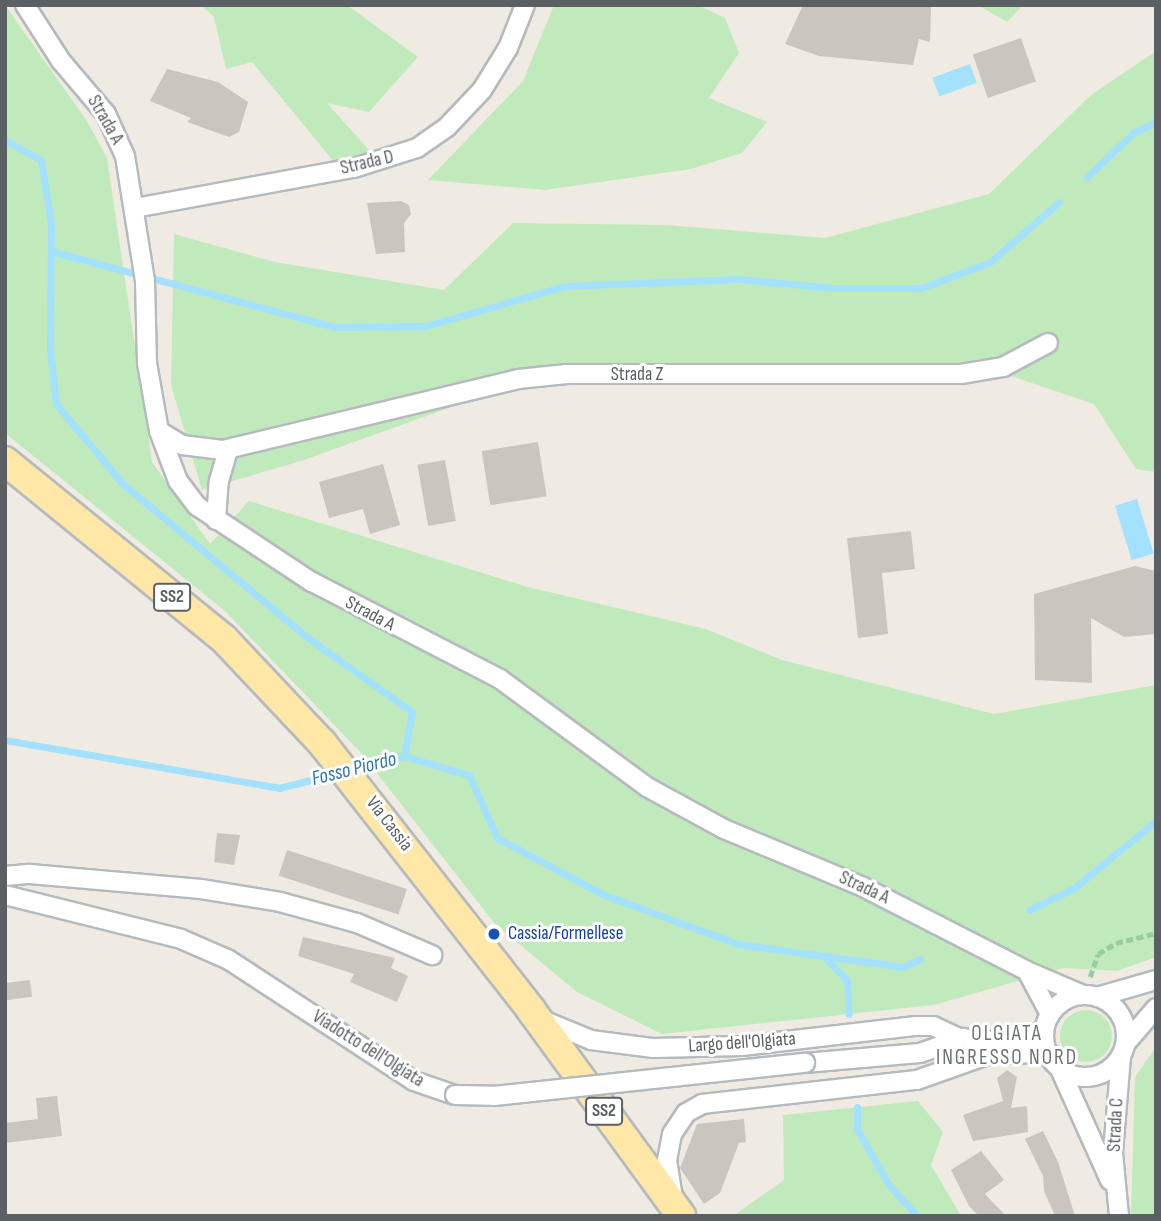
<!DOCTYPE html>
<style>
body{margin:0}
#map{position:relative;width:1161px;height:1221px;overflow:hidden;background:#efebe2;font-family:"Sofia Sans Condensed",sans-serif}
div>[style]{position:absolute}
.green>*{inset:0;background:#c1eabc}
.round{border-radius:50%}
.water>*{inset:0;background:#a3e1ff;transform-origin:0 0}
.stream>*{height:7px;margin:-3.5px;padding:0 3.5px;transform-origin:3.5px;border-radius:3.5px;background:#a3e1ff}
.building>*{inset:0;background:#cac5bf;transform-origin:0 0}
.path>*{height:4.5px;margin-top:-2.25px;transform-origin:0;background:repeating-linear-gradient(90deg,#96ce9f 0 7px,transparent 0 10.5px)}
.roads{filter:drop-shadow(2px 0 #b5babe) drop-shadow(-2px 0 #b5babe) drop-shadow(0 2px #b5babe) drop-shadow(0 -2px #b5babe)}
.street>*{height:18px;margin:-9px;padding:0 9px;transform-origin:9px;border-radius:9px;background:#fff}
.street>.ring{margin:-9px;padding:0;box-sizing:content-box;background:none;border:18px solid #fff;border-radius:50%}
.primary>*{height:28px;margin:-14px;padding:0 14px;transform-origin:14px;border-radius:14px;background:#ffe7a8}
.bridges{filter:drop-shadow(2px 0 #b5babe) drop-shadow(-2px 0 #b5babe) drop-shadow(0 2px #b5babe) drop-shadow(0 -2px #b5babe)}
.street-bridge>*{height:18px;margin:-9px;padding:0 9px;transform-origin:9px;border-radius:9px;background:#fff}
.dots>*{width:19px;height:19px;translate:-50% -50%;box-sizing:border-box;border:4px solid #fff;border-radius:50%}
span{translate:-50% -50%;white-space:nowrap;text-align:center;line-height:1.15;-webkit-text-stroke:6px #fff;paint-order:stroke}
.shield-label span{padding:2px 5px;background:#fff;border:2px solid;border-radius:5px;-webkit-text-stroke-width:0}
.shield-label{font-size:18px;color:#5b6065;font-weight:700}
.street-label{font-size:19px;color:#5b6065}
.transit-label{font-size:19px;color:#164399}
.left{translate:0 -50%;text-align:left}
.water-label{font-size:21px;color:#3079aa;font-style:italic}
.neighbourhood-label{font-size:21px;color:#6c7377;letter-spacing:2px}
.frame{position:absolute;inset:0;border:7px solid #5b6065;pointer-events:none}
</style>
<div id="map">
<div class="green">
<div style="clip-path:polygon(5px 5px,87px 121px,107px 158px,152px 462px,210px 544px,249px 501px,528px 587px,706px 629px,782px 660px,994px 714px,1156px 685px,1156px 957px,1117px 971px,1063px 968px,934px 1005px,662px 1034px,577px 992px,495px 924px,361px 753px,225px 611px,5px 433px)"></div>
<div style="clip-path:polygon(201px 5px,347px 5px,418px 57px,369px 112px,327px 103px,376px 158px,335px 163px,252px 62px,226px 69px,214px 17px)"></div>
<div style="clip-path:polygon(554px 5px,698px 5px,725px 18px,739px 53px,709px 98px,767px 122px,742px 153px,691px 169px,545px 190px,428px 180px,523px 81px)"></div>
<div style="clip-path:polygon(978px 5px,1023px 5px,1007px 22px)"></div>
<div style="clip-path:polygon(1156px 51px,1156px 472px,1136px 469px,1094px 404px,993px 370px,823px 365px,538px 376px,301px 461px,202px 490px,171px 385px,174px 234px,275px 262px,444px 290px,513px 223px,668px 225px,825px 238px,989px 194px,1091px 95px)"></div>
<div class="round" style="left:1060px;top:1010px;width:52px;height:52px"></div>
<div style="clip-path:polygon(1156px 1047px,1156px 1216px,1131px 1216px,1135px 1077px)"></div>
<div style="clip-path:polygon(918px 1101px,943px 1132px,931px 1165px,961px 1216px,733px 1216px,784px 1180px,783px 1115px)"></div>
</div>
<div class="water">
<div style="left:970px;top:64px;width:20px;height:40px;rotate:70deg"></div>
<div style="left:1137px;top:499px;width:57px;height:23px;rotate:73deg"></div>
</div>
<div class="stream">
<div style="left:5px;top:140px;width:41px;rotate:29.1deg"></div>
<div style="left:41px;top:160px;width:64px;rotate:81deg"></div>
<div style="left:51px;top:223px;width:127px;rotate:90.5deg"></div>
<div style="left:50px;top:350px;width:54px;rotate:83.7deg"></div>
<div style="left:56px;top:404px;width:104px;rotate:50.1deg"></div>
<div style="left:123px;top:484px;width:241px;rotate:39.8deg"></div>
<div style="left:308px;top:638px;width:128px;rotate:35.4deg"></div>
<div style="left:412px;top:712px;width:45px;rotate:100.3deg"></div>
<div style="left:1087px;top:177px;width:64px;rotate:-43.7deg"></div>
<div style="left:1133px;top:133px;width:25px;rotate:-26deg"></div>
<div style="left:51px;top:251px;width:293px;rotate:15deg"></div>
<div style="left:334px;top:327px;width:92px;rotate:-0.6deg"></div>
<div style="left:426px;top:326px;width:145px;rotate:-16.1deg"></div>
<div style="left:565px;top:286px;width:174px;rotate:-2.3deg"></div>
<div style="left:739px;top:279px;width:95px;rotate:5.4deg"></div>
<div style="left:834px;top:288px;width:87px"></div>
<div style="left:921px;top:288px;width:74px;rotate:-20.6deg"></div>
<div style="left:990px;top:262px;width:91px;rotate:-41deg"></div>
<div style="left:5px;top:740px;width:278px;rotate:9.9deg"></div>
<div style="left:279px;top:788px;width:61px;rotate:-14.3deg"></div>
<div style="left:350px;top:770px;width:56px;rotate:-14.5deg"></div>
<div style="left:404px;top:756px;width:68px;rotate:16.3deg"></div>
<div style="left:469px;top:775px;width:69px;rotate:66deg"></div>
<div style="left:497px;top:838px;width:121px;rotate:28deg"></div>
<div style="left:604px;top:895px;width:143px;rotate:20.1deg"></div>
<div style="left:738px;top:944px;width:86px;rotate:8deg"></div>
<div style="left:823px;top:956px;width:34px;rotate:45deg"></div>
<div style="left:847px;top:980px;width:34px;rotate:87deg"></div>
<div style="left:1029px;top:910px;width:50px;rotate:-26.1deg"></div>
<div style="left:1074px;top:888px;width:106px;rotate:-39.3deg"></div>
<div style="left:825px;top:956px;width:79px;rotate:8deg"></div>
<div style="left:903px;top:967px;width:19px;rotate:-25deg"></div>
<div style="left:857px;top:1107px;width:22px;rotate:90deg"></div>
<div style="left:857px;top:1129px;width:64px;rotate:60.3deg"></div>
<div style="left:889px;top:1185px;width:42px;rotate:47.9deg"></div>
</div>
<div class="building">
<div style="clip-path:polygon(803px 5px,931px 5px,930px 42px,919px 39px,913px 65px,819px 56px,785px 44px)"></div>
<div style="left:1021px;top:38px;width:46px;height:51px;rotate:71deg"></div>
<div style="clip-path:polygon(167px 69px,218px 82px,248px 102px,239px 132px,229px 137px,187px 122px,191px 118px,150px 101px)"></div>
<div style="clip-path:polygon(401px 201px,409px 205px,411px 214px,404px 223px,405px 252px,376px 254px,367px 203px)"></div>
<div style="left:538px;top:442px;width:55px;height:57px;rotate:81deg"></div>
<div style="left:445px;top:460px;width:62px;height:28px;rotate:80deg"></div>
<div style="clip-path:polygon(383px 464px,400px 525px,370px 534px,363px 509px,329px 518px,319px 482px)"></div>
<div style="clip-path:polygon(911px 531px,915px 569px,882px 573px,888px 634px,858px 638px,847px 538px)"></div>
<div style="clip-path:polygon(1135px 566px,1156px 571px,1156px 634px,1124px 637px,1091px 618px,1092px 683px,1035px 680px,1034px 594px)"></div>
<div style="clip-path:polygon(217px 833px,240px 835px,234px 865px,214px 862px)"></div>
<div style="left:287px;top:850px;width:126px;height:27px;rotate:18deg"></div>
<div style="clip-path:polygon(303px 937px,395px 958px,391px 968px,408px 976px,397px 1002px,350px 982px,354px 974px,298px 956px)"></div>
<div style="left:30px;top:980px;width:17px;height:25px;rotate:83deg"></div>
<div style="clip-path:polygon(1007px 1070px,1017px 1077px,1011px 1108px,1027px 1106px,1028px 1132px,973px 1141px,963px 1115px,1003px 1101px,997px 1078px)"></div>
<div style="clip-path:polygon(57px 1096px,62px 1136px,5px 1143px,5px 1123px,38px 1119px,36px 1098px)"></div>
<div style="clip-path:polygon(744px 1119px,746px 1142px,739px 1143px,720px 1193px,704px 1204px,680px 1168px,697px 1124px)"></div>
<div style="clip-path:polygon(1043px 1131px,1058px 1162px,1075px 1216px,1055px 1216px,1044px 1191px,1043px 1176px,1025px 1139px)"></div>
<div style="clip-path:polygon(981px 1151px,1004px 1180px,985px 1194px,1006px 1216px,979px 1216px,969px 1206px,951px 1170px)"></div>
</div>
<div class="path">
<div style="left:1090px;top:977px;width:24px;rotate:-71deg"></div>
<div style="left:1098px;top:954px;width:21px;rotate:-31deg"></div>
<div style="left:1116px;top:943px;width:41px;rotate:-14deg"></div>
</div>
<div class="roads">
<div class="street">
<div style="left:25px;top:5px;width:67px;rotate:57.3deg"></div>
<div style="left:61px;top:61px;width:70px;rotate:49.7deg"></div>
<div style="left:106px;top:114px;width:46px;rotate:65.7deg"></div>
<div style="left:125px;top:156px;width:127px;rotate:80.9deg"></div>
<div style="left:145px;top:281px;width:82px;rotate:88.6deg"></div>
<div style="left:147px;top:363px;width:69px;rotate:80deg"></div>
<div style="left:159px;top:431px;width:53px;rotate:69.2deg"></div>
<div style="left:178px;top:481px;width:31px;rotate:53deg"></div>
<div style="left:197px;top:506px;width:138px;rotate:33.5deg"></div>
<div style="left:312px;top:582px;width:212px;rotate:27.3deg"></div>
<div style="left:500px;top:679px;width:182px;rotate:36.3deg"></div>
<div style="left:647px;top:787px;width:88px;rotate:28.6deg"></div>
<div style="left:724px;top:829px;width:151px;rotate:22.6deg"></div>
<div style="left:863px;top:887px;width:184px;rotate:27.1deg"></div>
<div style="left:1027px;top:971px;width:61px;rotate:23.2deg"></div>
<div style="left:135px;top:208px;width:223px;rotate:-10.4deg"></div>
<div style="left:354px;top:168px;width:66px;rotate:-17.6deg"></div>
<div style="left:417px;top:148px;width:37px;rotate:-35deg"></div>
<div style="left:447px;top:127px;width:51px;rotate:-46.6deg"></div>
<div style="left:482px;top:90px;width:49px;rotate:-58.2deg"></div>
<div style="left:508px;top:48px;width:46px;rotate:-68.4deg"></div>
<div style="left:159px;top:431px;width:27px;rotate:31deg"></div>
<div style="left:182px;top:445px;width:41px;rotate:7deg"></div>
<div style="left:223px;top:450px;width:303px;rotate:-13.5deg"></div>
<div style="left:518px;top:379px;width:49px;rotate:-5.8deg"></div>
<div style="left:567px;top:374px;width:394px"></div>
<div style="left:961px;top:374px;width:43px;rotate:-9.5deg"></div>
<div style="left:1003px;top:367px;width:51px;rotate:-28.1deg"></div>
<div style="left:216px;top:520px;width:39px;rotate:-86deg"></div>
<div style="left:219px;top:481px;width:33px;rotate:-74deg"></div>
<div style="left:5px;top:876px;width:25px;rotate:-5deg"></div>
<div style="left:30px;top:874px;width:172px;rotate:5deg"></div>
<div style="left:201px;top:889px;width:80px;rotate:9.3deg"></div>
<div style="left:280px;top:902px;width:80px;rotate:15.3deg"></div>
<div style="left:357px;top:923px;width:82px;rotate:23.1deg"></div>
<div style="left:5px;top:895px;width:181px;rotate:14deg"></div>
<div style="left:181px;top:939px;width:52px;rotate:23.6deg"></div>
<div style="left:229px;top:960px;width:221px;rotate:33.2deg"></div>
<div style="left:414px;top:1081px;width:43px;rotate:18.9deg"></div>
<div style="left:1027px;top:971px;width:49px;rotate:61.9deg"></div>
<div class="ring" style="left:1044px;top:995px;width:64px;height:64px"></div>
<div style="left:1097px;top:997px;width:61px;rotate:-16.1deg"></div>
<div style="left:545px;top:1021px;width:50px;rotate:22.4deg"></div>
<div style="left:591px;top:1040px;width:63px;rotate:7.4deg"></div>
<div style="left:653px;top:1048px;width:89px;rotate:-1.3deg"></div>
<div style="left:742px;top:1046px;width:175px;rotate:-6.6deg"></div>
<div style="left:916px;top:1026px;width:17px"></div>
<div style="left:933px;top:1026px;width:29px;rotate:25deg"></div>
<div style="left:959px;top:1038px;width:31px;rotate:6deg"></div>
<div style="left:990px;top:1041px;width:38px;rotate:-5deg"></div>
<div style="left:1028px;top:1038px;width:18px;rotate:-27deg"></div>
<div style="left:1126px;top:1043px;width:46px;rotate:-49.4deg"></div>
<div style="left:805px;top:1063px;width:115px;rotate:-5deg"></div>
<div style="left:920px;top:1053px;width:46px;rotate:-19.2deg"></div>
<div style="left:1060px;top:1069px;width:122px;rotate:65.8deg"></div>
<div style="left:673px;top:1198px;width:38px;rotate:-99deg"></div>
<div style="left:667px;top:1160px;width:26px;rotate:-79deg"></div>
<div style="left:672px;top:1134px;width:25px;rotate:-56deg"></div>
<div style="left:686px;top:1113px;width:18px;rotate:-29deg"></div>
<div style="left:702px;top:1104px;width:216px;rotate:-6.4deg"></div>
<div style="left:917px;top:1080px;width:77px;rotate:-19.6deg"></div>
<div style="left:990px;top:1054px;width:57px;rotate:-1deg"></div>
<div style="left:1119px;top:1216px;width:64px;rotate:-95.4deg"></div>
<div style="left:1113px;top:1152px;width:96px;rotate:-85.2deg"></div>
</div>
<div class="primary">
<div style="left:5px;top:461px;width:282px;rotate:39.1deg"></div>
<div style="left:224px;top:639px;width:143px;rotate:46.7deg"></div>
<div style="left:322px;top:743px;width:339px;rotate:51.9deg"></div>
<div style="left:531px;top:1010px;width:255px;rotate:53.9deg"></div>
</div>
</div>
<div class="bridges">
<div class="street-bridge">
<div style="left:455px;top:1095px;width:39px;rotate:1deg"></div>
<div style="left:494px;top:1096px;width:313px;rotate:-6.1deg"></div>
</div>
</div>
<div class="dots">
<div style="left:494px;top:934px;background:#1a4fb4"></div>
</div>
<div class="shield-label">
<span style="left:172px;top:597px">SS2</span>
<span style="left:604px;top:1111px">SS2</span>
</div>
<div class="street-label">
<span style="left:105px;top:120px;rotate:60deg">Strada A</span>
<span style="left:367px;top:163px;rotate:-13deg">Strada D</span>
<span style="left:637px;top:375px">Strada Z</span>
<span style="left:370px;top:614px;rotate:28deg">Strada A</span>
<span style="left:389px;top:824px;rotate:52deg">Via Cassia</span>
<span style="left:864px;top:888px;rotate:25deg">Strada A</span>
<span style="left:742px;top:1043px;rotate:-4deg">Largo dell'Olgiata</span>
<span style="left:368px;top:1049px;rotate:32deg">Viadotto dell'Olgiata</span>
<span style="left:1116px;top:1125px;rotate:-87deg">Strada C</span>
</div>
<div class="transit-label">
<span class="left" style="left:508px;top:934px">Cassia/Formellese</span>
</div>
<div class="water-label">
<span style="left:354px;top:769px;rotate:-14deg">Fosso Piordo</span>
</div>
<div class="neighbourhood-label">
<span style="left:1007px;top:1046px">OLGIATA<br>INGRESSO NORD</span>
</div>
<div class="frame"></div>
</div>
